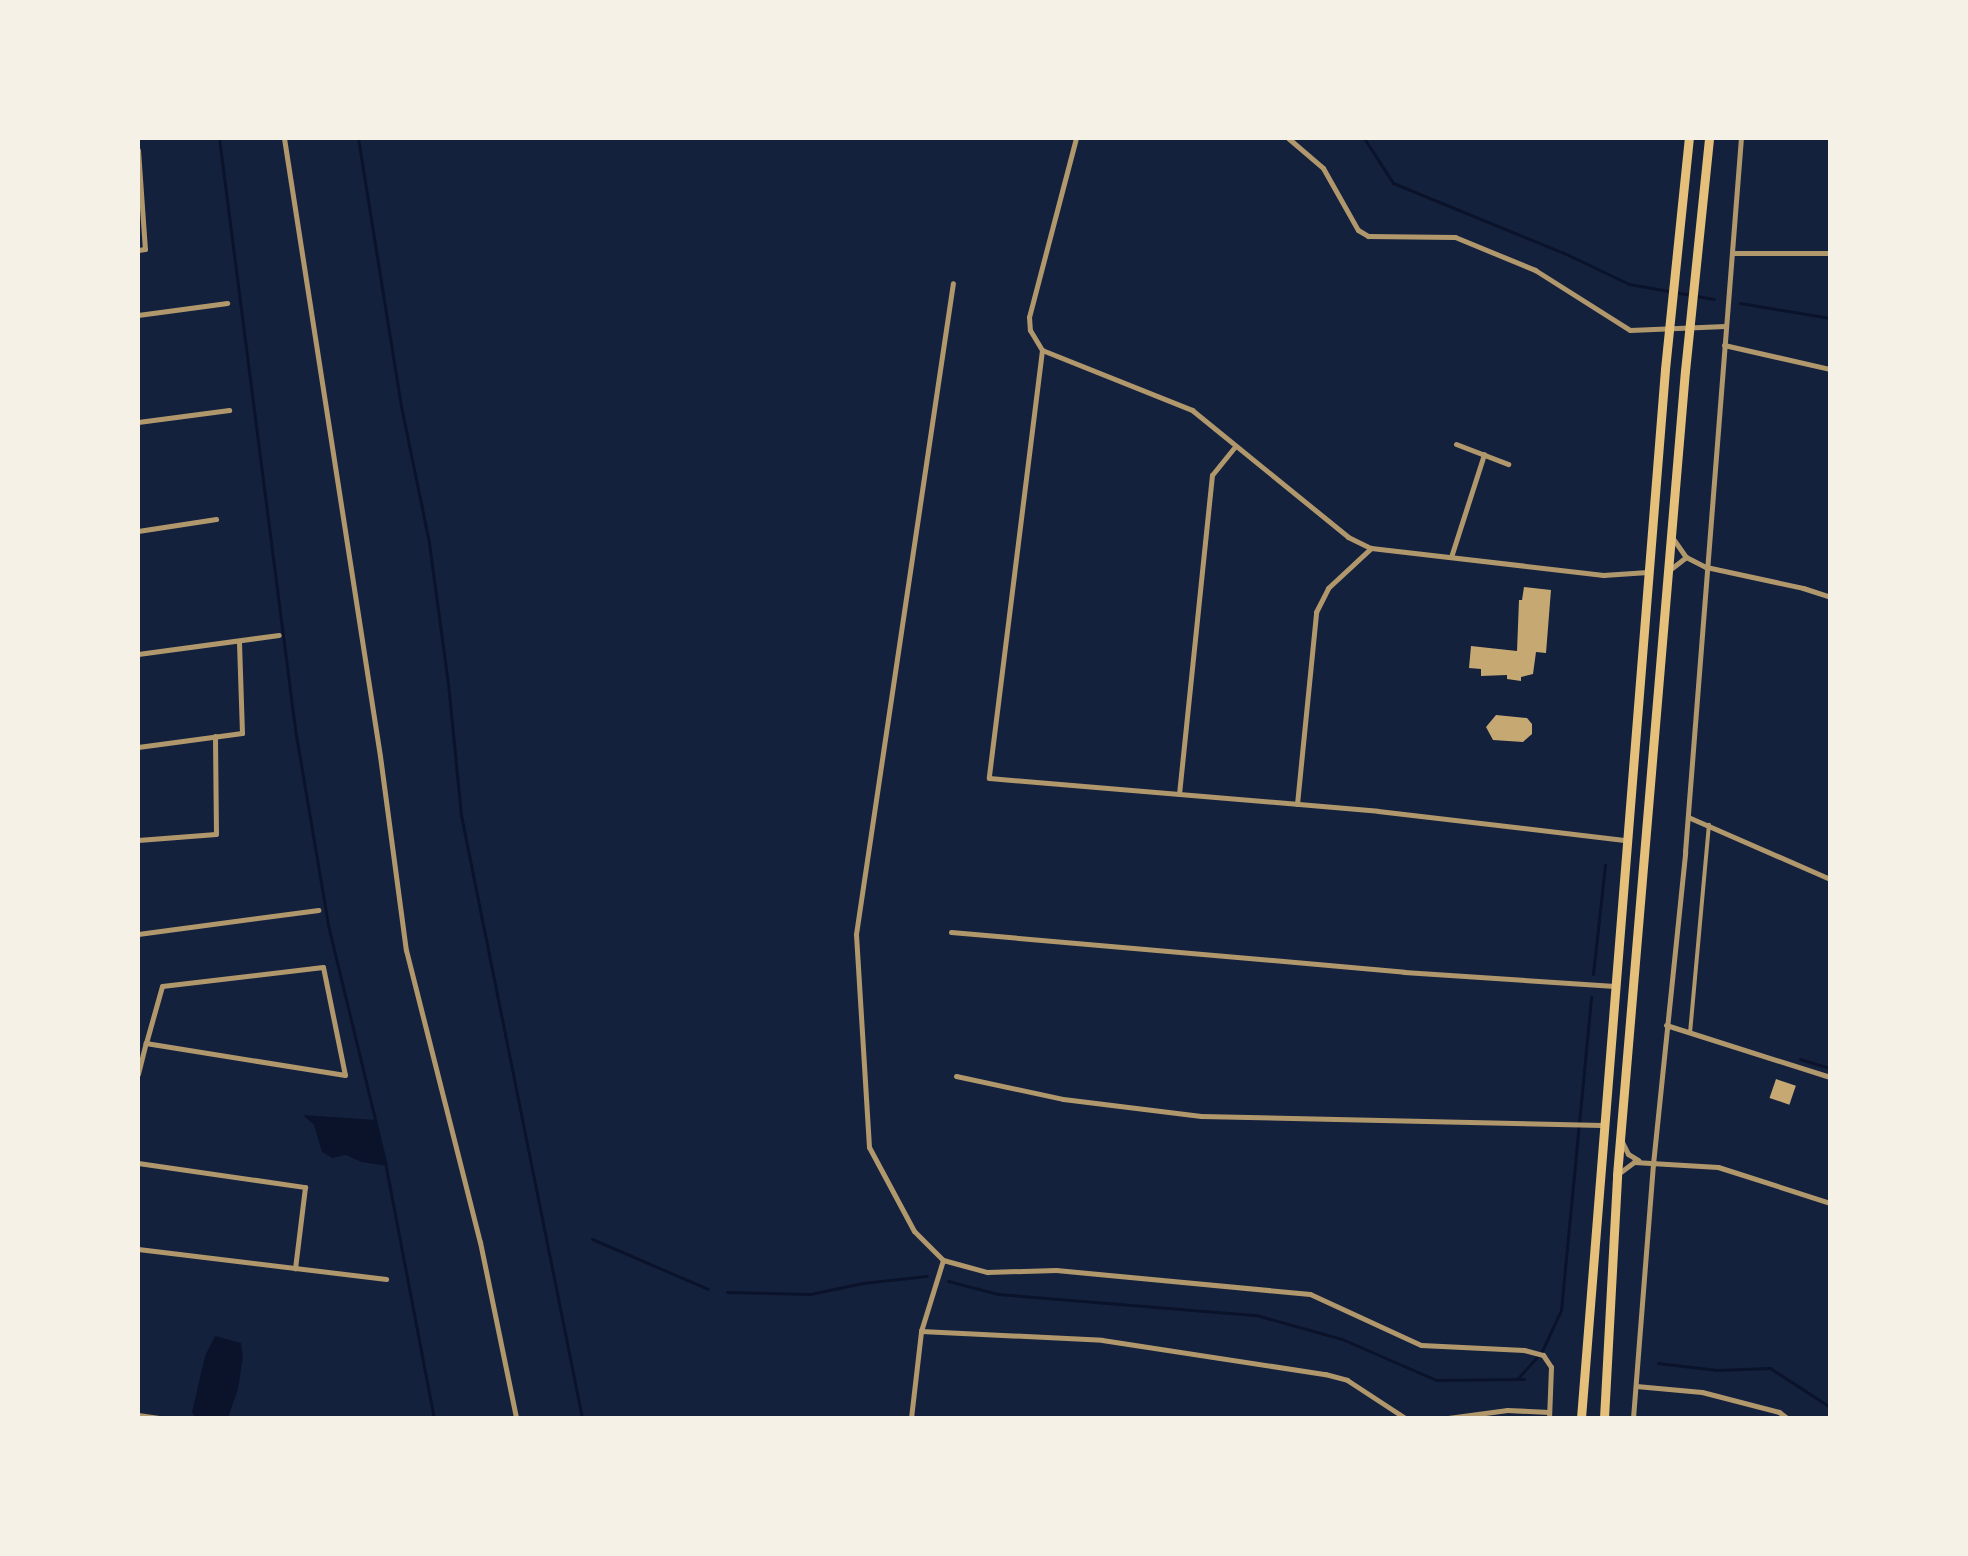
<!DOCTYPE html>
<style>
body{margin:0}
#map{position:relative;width:1968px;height:1556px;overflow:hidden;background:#14213d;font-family:Montserrat,sans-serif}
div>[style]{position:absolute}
.water>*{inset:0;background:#0b132b}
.stream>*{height:3px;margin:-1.5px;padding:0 1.5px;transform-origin:1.5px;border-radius:1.5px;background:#0b132b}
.building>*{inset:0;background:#c6a872;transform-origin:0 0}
.pedestrian>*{height:4px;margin:-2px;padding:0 2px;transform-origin:2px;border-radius:2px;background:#b1986c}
.minor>*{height:5px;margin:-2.5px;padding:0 2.5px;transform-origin:2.5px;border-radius:2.5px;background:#b1986c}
.trunk>*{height:9px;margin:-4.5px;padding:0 4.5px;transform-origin:4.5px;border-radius:4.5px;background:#e5c07b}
span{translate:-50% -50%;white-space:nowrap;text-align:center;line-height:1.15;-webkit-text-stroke:6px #f6f1e7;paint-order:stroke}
.frame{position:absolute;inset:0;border:140px solid #f6f1e7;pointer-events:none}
</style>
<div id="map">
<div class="water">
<div style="clip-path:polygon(303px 1115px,377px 1120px,388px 1166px,361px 1162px,346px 1155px,332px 1158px,322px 1152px,314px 1125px)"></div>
<div style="clip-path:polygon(215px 1336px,241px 1343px,243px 1357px,238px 1389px,228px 1418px,195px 1417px,192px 1412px,205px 1356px)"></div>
</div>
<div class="stream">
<div style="left:219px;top:138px;width:596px;rotate:82.67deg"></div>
<div style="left:295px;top:729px;width:199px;rotate:80.4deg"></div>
<div style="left:328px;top:925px;width:201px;rotate:76.4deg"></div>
<div style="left:358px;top:138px;width:271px;rotate:80.9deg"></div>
<div style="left:401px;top:406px;width:140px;rotate:78.4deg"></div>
<div style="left:429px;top:543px;width:141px;rotate:82.3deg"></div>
<div style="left:448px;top:683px;width:133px;rotate:84.4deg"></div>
<div style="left:461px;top:815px;width:615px;rotate:78.65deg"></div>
<div style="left:1364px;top:138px;width:54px;rotate:57.2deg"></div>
<div style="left:1393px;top:183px;width:185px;rotate:22.3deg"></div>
<div style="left:1564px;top:253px;width:72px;rotate:25.5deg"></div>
<div style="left:1629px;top:284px;width:86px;rotate:10deg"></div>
<div style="left:1740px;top:303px;width:91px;rotate:9.5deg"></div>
<div style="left:1593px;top:974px;width:110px;rotate:-83.7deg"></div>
<div style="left:1800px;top:1059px;width:31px;rotate:17deg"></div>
<div style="left:385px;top:1162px;width:261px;rotate:79.2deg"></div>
<div style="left:592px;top:1239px;width:126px;rotate:23.3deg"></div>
<div style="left:948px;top:1281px;width:52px;rotate:14.6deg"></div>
<div style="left:998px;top:1294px;width:259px;rotate:4.7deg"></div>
<div style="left:1256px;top:1315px;width:89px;rotate:15.6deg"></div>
<div style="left:1342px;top:1339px;width:103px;rotate:23.6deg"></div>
<div style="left:1436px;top:1380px;width:88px;rotate:-0.7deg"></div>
<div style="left:727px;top:1292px;width:83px;rotate:1.4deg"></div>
<div style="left:810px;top:1294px;width:54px;rotate:-11.7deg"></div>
<div style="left:863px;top:1283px;width:64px;rotate:-6.2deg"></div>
<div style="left:1542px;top:1351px;width:45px;rotate:-65.1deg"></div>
<div style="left:1561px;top:1310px;width:315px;rotate:-84.5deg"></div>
<div style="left:1658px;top:1363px;width:59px;rotate:6.8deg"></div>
<div style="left:1717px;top:1370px;width:53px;rotate:-2.2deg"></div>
<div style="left:1770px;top:1368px;width:72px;rotate:33deg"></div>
<div style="left:1518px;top:1378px;width:28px;rotate:-48deg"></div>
</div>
<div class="building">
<div style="clip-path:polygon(1524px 587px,1551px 590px,1546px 653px,1536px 652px,1533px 674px,1521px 677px,1521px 681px,1507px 679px,1507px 675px,1481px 676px,1481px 669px,1469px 668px,1471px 646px,1517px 651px,1519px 600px,1522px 600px)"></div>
<div style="clip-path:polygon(1496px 715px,1527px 718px,1532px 724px,1532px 734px,1523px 742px,1493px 740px,1486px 727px)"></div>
<div style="left:1776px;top:1079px;width:21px;height:20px;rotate:19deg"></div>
</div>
<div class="pedestrian">
<div style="left:1690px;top:1033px;width:209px;rotate:-84.8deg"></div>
</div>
<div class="minor">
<div style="left:284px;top:138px;width:625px;rotate:81.17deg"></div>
<div style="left:380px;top:756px;width:196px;rotate:82.4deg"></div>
<div style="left:406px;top:950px;width:301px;rotate:75.8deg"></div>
<div style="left:480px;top:1242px;width:180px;rotate:78.4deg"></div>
<div style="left:1076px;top:138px;width:185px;rotate:104.7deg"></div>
<div style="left:1029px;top:317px;width:13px;rotate:86deg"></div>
<div style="left:1030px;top:330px;width:23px;rotate:59deg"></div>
<div style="left:1042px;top:350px;width:162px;rotate:21.8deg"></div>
<div style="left:1192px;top:410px;width:201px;rotate:39.1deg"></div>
<div style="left:1348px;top:537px;width:25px;rotate:26deg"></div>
<div style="left:1371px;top:548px;width:234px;rotate:6.6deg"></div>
<div style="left:1603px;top:575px;width:45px;rotate:-3.8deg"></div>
<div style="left:1288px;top:138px;width:46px;rotate:40.6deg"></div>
<div style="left:1323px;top:168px;width:71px;rotate:60.6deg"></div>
<div style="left:1358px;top:230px;width:12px;rotate:31deg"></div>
<div style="left:1368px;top:236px;width:87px;rotate:0.7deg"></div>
<div style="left:1455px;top:237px;width:87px;rotate:22.4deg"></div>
<div style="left:1535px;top:270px;width:112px;rotate:32.3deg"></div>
<div style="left:1630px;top:330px;width:95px;rotate:-2.4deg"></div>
<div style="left:138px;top:150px;width:99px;rotate:86deg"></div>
<div style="left:145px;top:249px;width:7px;rotate:172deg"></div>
<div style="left:1732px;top:253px;width:98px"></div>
<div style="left:138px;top:315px;width:90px;rotate:-7.7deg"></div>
<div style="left:1724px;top:345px;width:109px;rotate:12.8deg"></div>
<div style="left:1042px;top:350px;width:431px;rotate:97.1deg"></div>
<div style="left:989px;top:778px;width:390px;rotate:4.8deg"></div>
<div style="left:1378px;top:811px;width:250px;rotate:6.7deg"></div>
<div style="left:138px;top:422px;width:92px;rotate:-7.5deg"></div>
<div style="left:1456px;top:444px;width:56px;rotate:21deg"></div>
<div style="left:138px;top:531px;width:79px;rotate:-8.7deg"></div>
<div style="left:1674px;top:540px;width:21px;rotate:55deg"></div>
<div style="left:1686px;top:557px;width:22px;rotate:27deg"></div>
<div style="left:1706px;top:567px;width:99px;rotate:12.2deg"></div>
<div style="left:1803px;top:588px;width:28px;rotate:18deg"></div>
<div style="left:1451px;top:557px;width:108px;rotate:-72.2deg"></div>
<div style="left:1672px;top:568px;width:18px;rotate:-38deg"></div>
<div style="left:138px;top:654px;width:142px;rotate:-7.7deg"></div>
<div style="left:138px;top:747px;width:105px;rotate:-7.7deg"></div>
<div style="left:242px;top:733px;width:92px;rotate:-91.9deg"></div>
<div style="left:1179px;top:794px;width:321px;rotate:-84.1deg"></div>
<div style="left:1212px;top:475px;width:36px;rotate:-51deg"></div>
<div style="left:1297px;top:804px;width:193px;rotate:-84.3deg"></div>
<div style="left:1316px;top:612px;width:27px;rotate:-63deg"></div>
<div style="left:1328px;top:588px;width:59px;rotate:-42.9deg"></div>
<div style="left:1688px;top:817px;width:155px;rotate:23.6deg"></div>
<div style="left:138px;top:840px;width:78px;rotate:-4.4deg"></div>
<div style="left:216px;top:834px;width:98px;rotate:-90.6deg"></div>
<div style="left:951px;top:932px;width:455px;rotate:5deg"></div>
<div style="left:1404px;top:972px;width:211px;rotate:3.8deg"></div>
<div style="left:138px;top:934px;width:182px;rotate:-7.6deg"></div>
<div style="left:1666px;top:1025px;width:172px;rotate:17.6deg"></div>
<div style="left:138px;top:1074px;width:32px;rotate:-76deg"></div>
<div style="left:146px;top:1043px;width:59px;rotate:-74.3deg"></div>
<div style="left:162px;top:986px;width:162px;rotate:-6.7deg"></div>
<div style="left:323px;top:967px;width:110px;rotate:78.5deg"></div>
<div style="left:345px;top:1075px;width:202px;rotate:-170.9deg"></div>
<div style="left:956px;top:1076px;width:109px;rotate:12.1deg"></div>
<div style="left:1063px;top:1099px;width:139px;rotate:7deg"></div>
<div style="left:1201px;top:1116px;width:401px;rotate:1.3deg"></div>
<div style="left:1622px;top:1142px;width:13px;rotate:63deg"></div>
<div style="left:1628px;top:1154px;width:12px;rotate:31deg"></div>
<div style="left:138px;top:1163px;width:169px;rotate:8.2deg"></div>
<div style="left:305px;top:1187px;width:82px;rotate:97deg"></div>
<div style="left:1618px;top:1174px;width:20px;rotate:-37deg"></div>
<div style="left:1634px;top:1162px;width:84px;rotate:3.4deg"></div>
<div style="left:1718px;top:1167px;width:118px;rotate:17.8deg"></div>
<div style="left:138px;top:1249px;width:250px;rotate:6.9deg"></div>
<div style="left:943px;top:1260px;width:41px;rotate:-135deg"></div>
<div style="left:914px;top:1231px;width:95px;rotate:-118.2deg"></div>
<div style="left:869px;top:1147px;width:213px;rotate:-93.5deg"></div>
<div style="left:856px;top:934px;width:658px;rotate:-81.53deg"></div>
<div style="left:943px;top:1260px;width:46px;rotate:15.3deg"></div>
<div style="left:987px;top:1272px;width:69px;rotate:-1.7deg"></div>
<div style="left:1056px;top:1270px;width:255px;rotate:5.4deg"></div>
<div style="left:1310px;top:1294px;width:122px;rotate:24.7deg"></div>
<div style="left:1421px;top:1345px;width:103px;rotate:2.8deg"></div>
<div style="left:1524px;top:1350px;width:20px;rotate:15deg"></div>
<div style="left:1543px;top:1355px;width:14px;rotate:56deg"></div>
<div style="left:1551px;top:1367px;width:51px;rotate:92.2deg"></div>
<div style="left:943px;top:1260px;width:74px;rotate:107.2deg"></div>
<div style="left:921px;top:1331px;width:181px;rotate:2.8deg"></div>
<div style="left:1102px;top:1340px;width:226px;rotate:8.7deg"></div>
<div style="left:1325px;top:1374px;width:23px;rotate:15deg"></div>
<div style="left:1347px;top:1380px;width:69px;rotate:33.2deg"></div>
<div style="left:1636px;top:1386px;width:66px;rotate:5.2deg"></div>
<div style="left:1702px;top:1392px;width:80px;rotate:14.6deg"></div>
<div style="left:1779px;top:1412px;width:10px;rotate:37deg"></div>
<div style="left:138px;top:1415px;width:21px;rotate:8deg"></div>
<div style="left:911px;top:1418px;width:88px;rotate:-83.4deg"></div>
<div style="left:1448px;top:1418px;width:60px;rotate:-7.7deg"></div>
<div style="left:1507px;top:1410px;width:42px;rotate:2.7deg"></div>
<div style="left:1633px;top:1418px;width:255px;rotate:-85.5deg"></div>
<div style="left:1653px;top:1164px;width:314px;rotate:-84.1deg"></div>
<div style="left:1685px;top:852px;width:716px;rotate:-85.52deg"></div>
</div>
<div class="trunk">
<div style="left:1581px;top:1418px;width:1052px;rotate:-85.42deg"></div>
<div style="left:1665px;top:369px;width:232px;rotate:-84.1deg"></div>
<div style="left:1604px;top:1418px;width:243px;rotate:-86.9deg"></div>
<div style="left:1617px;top:1175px;width:807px;rotate:-85.17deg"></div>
<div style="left:1685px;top:371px;width:234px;rotate:-84.1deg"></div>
</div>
<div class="frame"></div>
</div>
